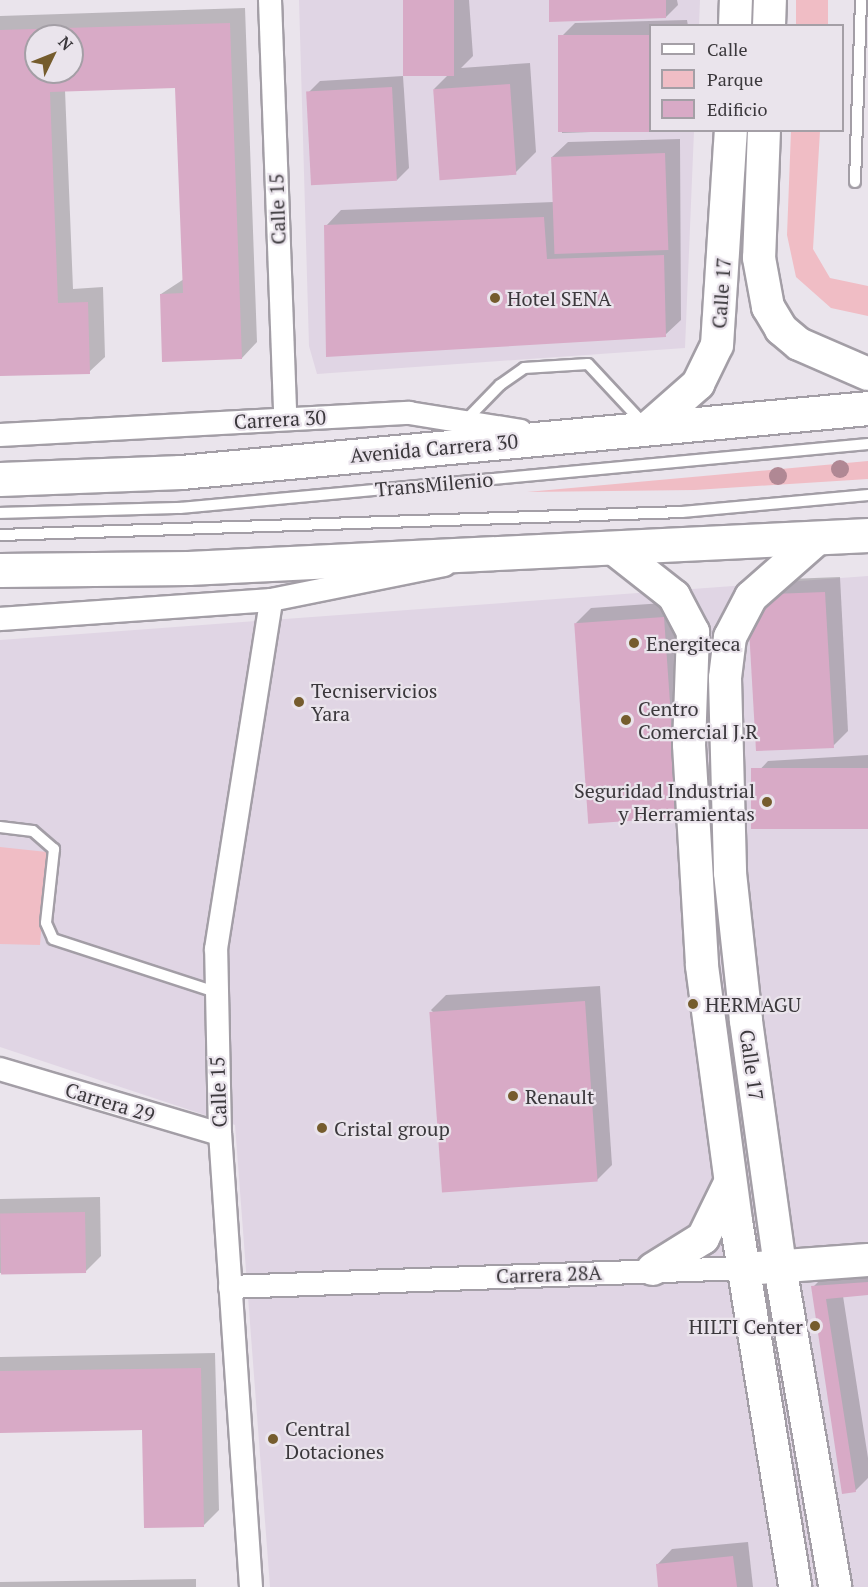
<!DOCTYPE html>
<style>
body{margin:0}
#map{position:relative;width:868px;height:1587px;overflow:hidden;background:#eae4ec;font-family:"PT Serif",serif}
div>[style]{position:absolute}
.built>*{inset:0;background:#e0d5e4}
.green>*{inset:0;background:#f0bdc5;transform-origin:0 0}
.shadow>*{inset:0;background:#0003}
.building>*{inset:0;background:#d8aac6;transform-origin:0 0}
.roads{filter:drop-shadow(2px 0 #a39ea6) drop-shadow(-2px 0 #a39ea6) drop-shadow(0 2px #a39ea6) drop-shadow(0 -2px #a39ea6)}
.lane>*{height:10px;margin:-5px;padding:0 5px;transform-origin:5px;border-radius:5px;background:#fff}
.street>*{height:22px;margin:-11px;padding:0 11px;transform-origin:11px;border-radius:11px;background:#fff}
.secondary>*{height:32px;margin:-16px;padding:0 16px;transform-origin:16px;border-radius:16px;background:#fff}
.highway>*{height:33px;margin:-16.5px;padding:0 16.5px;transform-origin:16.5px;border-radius:16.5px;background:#fff}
.trees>*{width:18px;height:18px;margin:-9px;border-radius:50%;background:#b08894}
.dots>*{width:16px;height:16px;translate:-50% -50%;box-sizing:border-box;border:3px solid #eae4ec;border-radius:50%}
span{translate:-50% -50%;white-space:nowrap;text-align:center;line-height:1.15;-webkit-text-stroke:4.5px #eae4ec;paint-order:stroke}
.street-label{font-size:20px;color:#3b383c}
.poi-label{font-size:20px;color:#3b383c}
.left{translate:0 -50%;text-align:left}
.right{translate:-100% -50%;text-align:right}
.legend{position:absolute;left:649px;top:24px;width:195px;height:108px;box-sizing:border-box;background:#eae4ec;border:2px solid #a49fa6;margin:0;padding:8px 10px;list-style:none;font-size:18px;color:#3b383c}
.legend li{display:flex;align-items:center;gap:12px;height:30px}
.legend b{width:30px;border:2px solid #a49fa6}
.north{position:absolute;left:24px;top:24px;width:60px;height:60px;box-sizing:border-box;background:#eae4ec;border:2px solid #a49fa6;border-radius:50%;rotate:47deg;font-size:16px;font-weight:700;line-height:24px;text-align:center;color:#3b383c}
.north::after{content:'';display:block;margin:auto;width:21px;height:27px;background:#755c2d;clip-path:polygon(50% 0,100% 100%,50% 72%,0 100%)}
</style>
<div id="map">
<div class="built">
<div style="clip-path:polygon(299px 0,700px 0,699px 25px,650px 26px,650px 130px,694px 131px,685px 348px,317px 374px,309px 346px)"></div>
<div style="clip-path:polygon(868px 576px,868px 1587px,270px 1587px,235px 1125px,0 1047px,0 640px)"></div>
</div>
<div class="green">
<div style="left:796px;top:0;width:32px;height:25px"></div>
<div style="clip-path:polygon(791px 131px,820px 131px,813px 249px,830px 278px,868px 286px,868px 316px,831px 308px,796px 277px,787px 235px)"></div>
<div style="clip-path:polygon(868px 461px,868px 479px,695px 490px,527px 492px)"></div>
<div style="clip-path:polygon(0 847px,47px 852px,40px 945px,0 944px)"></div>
</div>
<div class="shadow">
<div style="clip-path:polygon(405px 0,469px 0,473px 56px,461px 68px,530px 63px,536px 152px,515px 173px,434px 89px,451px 72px)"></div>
<div style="clip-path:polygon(550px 0,677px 0,678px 5px,666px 17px)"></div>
<div style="clip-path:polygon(evenodd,245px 8px,257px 342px,242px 358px,161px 294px,184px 279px,177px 87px,65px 90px,73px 289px,103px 287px,105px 357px,89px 372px,0 375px,0 16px,245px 8px,36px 36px,72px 36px,72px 72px,36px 72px,36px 36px)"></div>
<div style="clip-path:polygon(687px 20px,688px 26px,650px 26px,650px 130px,562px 133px,559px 39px,575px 23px)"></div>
<div style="clip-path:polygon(403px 76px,409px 168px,397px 180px,308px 93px,320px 81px)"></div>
<div style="clip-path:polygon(680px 139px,681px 320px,665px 335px,326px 226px,341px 210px,554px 202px,552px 157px,568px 142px)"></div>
<div style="clip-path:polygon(840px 577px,848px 731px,833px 746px,751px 629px,789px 579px)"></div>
<div style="clip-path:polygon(678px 602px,692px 801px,677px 816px,576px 623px,591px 608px)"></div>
<div style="clip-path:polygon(868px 755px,868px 827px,753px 777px,768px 761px)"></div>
<div style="clip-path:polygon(600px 986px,612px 1165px,596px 1181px,431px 1010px,446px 995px)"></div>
<div style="clip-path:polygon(100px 1197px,101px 1256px,86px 1271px,0 1273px,0 1199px)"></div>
<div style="clip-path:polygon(868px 1268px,868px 1294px,843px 1296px,868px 1458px,868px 1478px,855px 1491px,813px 1287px,828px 1272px)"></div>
<div style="clip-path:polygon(215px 1353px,219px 1510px,204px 1525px,143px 1429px,0 1431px,0 1357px)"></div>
<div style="clip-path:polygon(748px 1542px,753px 1587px,659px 1587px,657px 1565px,672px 1549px)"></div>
<div style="clip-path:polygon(196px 1579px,196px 1587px,0 1587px,0 1582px)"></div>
</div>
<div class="building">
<div style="left:403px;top:0;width:51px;height:76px"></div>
<div style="clip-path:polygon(549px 0,666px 0,666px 18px,549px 22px)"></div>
<div style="clip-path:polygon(evenodd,230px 23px,242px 359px,162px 362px,160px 294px,183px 293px,175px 88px,50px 92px,58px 303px,88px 302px,90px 374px,0 376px,0 30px,230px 23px,36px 36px,72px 36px,72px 72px,36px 72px,36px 36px)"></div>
<div style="left:650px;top:35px;width:97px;height:92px;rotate:90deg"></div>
<div style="left:510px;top:84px;width:91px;height:77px;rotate:86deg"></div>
<div style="left:392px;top:87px;width:94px;height:86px;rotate:87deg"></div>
<div style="left:665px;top:153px;width:97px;height:114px;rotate:88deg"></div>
<div style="clip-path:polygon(544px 217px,547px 259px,664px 255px,666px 337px,326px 357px,324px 225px)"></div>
<div style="clip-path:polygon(825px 592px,834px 748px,756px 751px,749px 629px,772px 594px)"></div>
<div style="left:664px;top:617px;width:201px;height:90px;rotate:86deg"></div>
<div style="left:868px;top:768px;width:61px;height:117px;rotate:90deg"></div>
<div style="left:585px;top:1001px;width:181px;height:156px;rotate:86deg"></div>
<div style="left:85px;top:1212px;width:61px;height:85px;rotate:89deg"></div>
<div style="clip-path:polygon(868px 1282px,868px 1295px,826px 1299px,856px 1492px,842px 1494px,811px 1286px)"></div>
<div style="clip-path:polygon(201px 1368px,204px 1527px,144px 1528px,142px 1430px,0 1433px,0 1371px)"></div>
<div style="clip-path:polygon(733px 1556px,737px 1587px,658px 1587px,656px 1564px)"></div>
</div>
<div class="roads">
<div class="lane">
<div style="left:855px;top:182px;width:182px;rotate:-88.1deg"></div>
<div style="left:464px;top:422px;width:52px;rotate:-45.8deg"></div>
<div style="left:500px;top:385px;width:29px;rotate:-35deg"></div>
<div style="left:524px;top:368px;width:64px;rotate:-3.6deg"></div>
<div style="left:588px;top:364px;width:82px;rotate:47deg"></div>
<div style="left:0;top:513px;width:180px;rotate:-1.6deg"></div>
<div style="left:180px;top:508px;width:691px;rotate:-5.31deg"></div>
<div style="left:0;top:535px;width:682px;rotate:-1.93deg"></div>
<div style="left:682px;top:512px;width:187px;rotate:-5.2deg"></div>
<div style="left:0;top:827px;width:33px;rotate:7deg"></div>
<div style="left:33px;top:831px;width:28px;rotate:41deg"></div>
<div style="left:54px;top:849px;width:74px;rotate:96.2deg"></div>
<div style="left:46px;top:923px;width:17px;rotate:66deg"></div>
<div style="left:53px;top:939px;width:170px;rotate:18.1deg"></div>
</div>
<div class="street">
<div style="left:270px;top:0;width:418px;rotate:87.9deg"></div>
<div style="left:0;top:435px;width:410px;rotate:-3.1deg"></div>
<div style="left:409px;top:413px;width:113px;rotate:9.1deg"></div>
<div style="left:0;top:619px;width:272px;rotate:-4deg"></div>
<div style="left:271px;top:600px;width:177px;rotate:-11.4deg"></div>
<div style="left:0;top:1069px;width:229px;rotate:16.5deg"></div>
<div style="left:230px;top:1287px;width:513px;rotate:-2.12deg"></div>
<div style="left:251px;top:1587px;width:454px;rotate:-93.9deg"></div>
<div style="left:220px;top:1134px;width:185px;rotate:-91.2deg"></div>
<div style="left:216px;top:949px;width:353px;rotate:-81deg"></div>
</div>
<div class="secondary">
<div style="left:735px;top:26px;width:26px;rotate:-88deg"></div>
<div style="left:769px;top:26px;width:26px;rotate:-88deg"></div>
<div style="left:764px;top:130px;width:128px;rotate:92.2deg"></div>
<div style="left:759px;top:258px;width:50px;rotate:79.6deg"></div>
<div style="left:768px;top:307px;width:26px;rotate:59deg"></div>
<div style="left:781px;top:329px;width:23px;rotate:40deg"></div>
<div style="left:799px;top:344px;width:75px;rotate:23.5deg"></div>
<div style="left:648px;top:428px;width:67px;rotate:-41.3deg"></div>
<div style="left:698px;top:384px;width:43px;rotate:-64deg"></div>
<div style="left:717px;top:345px;width:215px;rotate:-86.3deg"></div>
<div style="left:818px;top:538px;width:89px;rotate:138.6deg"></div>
<div style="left:751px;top:597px;width:45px;rotate:117.7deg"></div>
<div style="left:730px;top:637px;width:41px;rotate:97deg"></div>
<div style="left:725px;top:678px;width:195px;rotate:88.5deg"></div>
<div style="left:730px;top:873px;width:149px;rotate:83.8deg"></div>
<div style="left:746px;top:1021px;width:248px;rotate:82.1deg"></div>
<div style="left:780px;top:1267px;width:325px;rotate:80.2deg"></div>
<div style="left:613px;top:548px;width:78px;rotate:38.2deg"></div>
<div style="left:674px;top:596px;width:41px;rotate:62.2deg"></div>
<div style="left:693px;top:632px;width:113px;rotate:92deg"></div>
<div style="left:689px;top:745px;width:221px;rotate:86.6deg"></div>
<div style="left:702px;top:966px;width:257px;rotate:82.4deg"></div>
<div style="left:736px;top:1221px;width:371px;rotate:80.8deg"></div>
<div style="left:758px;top:1268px;width:110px;rotate:-4.2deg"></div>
<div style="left:653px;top:1269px;width:59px;rotate:-31.8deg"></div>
<div style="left:703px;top:1238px;width:59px;rotate:-63.9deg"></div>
</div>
<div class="highway">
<div style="left:0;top:479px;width:181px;rotate:-2.2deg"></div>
<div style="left:181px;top:472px;width:690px;rotate:-5.32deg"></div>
<div style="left:0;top:570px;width:188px;rotate:-0.6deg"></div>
<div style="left:188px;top:568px;width:681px;rotate:-2.78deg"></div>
</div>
</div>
<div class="trees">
<div style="left:840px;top:469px"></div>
<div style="left:778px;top:476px"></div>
</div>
<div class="dots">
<div style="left:495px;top:298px;background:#755c2d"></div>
<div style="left:634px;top:643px;background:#755c2d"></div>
<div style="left:299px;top:702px;background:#755c2d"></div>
<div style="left:626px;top:720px;background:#755c2d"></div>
<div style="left:767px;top:802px;background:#755c2d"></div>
<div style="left:693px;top:1004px;background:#755c2d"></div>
<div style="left:513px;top:1096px;background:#755c2d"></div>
<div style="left:322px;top:1128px;background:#755c2d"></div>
<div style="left:815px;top:1326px;background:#755c2d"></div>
<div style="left:273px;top:1439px;background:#755c2d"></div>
</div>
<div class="street-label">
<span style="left:277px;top:209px;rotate:-92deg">Calle 15</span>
<span style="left:721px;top:293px;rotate:-86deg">Calle 17</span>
<span style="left:280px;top:419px;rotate:-3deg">Carrera 30</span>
<span style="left:434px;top:448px;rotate:-5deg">Avenida Carrera 30</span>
<span style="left:434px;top:484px;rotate:-5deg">TransMilenio</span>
<span style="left:752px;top:1065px;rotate:82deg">Calle 17</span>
<span style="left:218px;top:1092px;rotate:-92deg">Calle 15</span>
<span style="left:110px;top:1102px;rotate:17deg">Carrera 29</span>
<span style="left:549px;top:1274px;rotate:-2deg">Carrera 28A</span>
</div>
<div class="poi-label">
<span class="left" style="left:507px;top:298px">Hotel SENA</span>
<span class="left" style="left:646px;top:643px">Energiteca</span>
<span class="left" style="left:311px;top:702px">Tecniservicios<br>Yara</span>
<span class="left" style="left:638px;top:720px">Centro<br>Comercial J.R</span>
<span class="right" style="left:755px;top:802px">Seguridad Industrial<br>y Herramientas</span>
<span class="left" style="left:705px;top:1004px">HERMAGU</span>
<span class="left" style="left:525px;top:1096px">Renault</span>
<span class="left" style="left:334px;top:1128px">Cristal group</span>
<span class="right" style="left:803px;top:1326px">HILTI Center</span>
<span class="left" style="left:285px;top:1440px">Central<br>Dotaciones</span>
</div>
<ul class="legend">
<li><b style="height:8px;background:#fff"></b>Calle</li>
<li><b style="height:16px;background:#f0bdc5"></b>Parque</li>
<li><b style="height:16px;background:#d8aac6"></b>Edificio</li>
</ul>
<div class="north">N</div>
</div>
